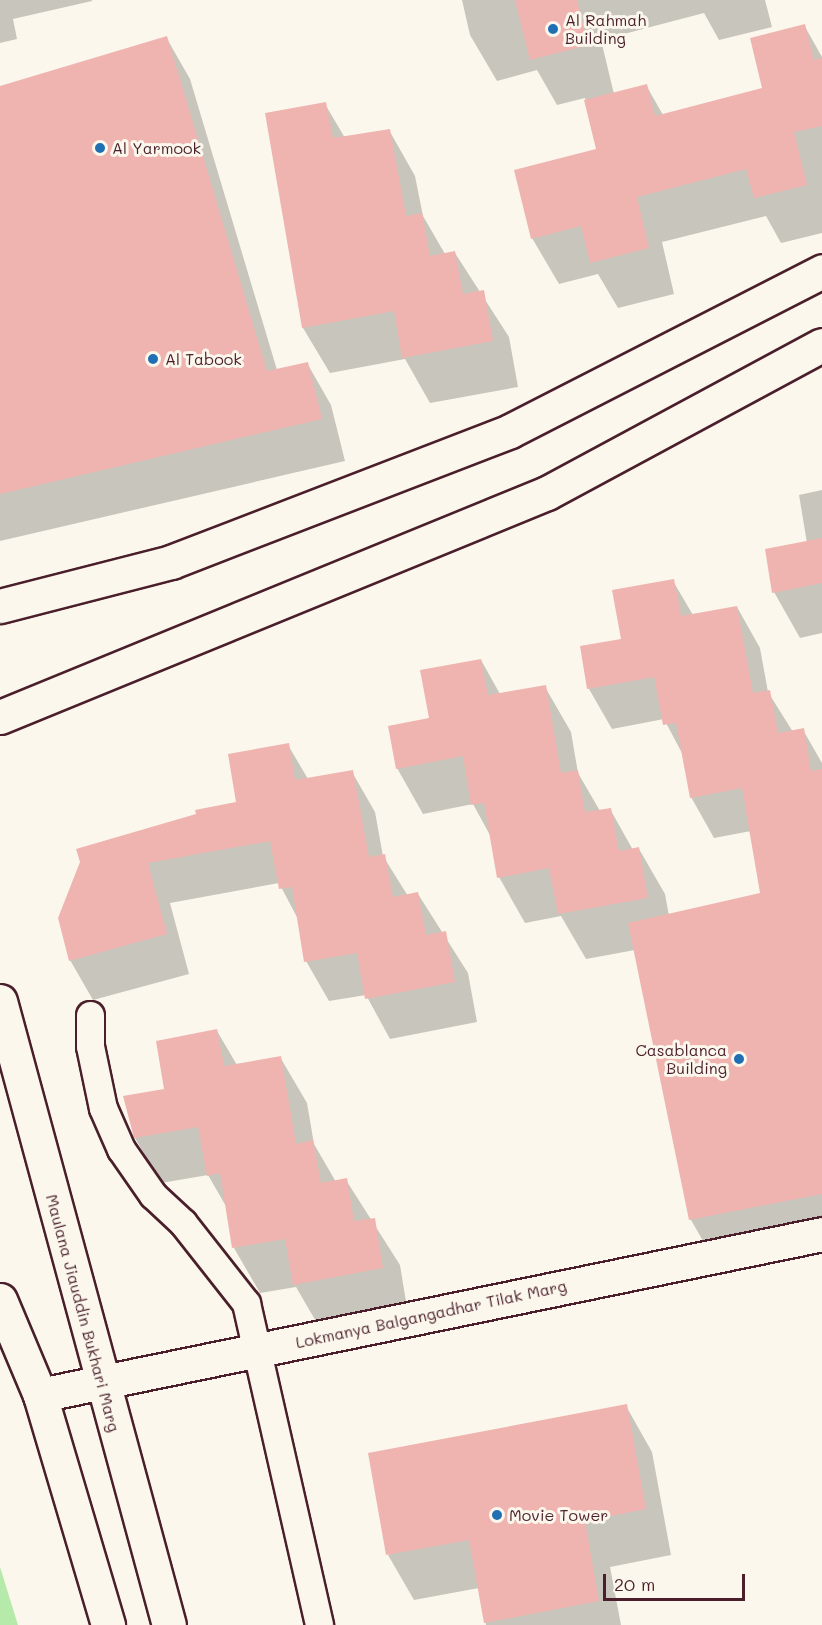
<!DOCTYPE html>
<style>
body{margin:0}
#map{position:relative;width:822px;height:1625px;overflow:hidden;background:#fbf7ec;font-family:Mali,sans-serif}
div>[style]{position:absolute}
.green>*{inset:0;background:#b5eaab}
.shadow>*{inset:0;background:#0003}
.building>*{inset:0;background:#f0b4b0}
.roads{filter:drop-shadow(2px 0 #4a1f2b) drop-shadow(-2px 0 #4a1f2b) drop-shadow(0 2px #4a1f2b) drop-shadow(0 -2px #4a1f2b)}
.lane>*{height:27px;margin:-13.5px;padding:0 13.5px;transform-origin:13.5px;border-radius:13.5px;background:#fbf7ec}
.street>*{height:33px;margin:-16.5px;padding:0 16.5px;transform-origin:16.5px;border-radius:16.5px;background:#fbf7ec}
.secondary>*{height:33px;margin:-16.5px;padding:0 16.5px;transform-origin:16.5px;border-radius:16.5px;background:#fbf7ec}
.dots>*{width:16px;height:16px;translate:-50% -50%;box-sizing:border-box;border:3px solid #fbf7ec;border-radius:50%}
span{translate:-50% -50%;white-space:nowrap;text-align:center;line-height:1.15;-webkit-text-stroke:6px #fbf7ec;paint-order:stroke}
.poi-label{font-size:16px;color:#4a1f2b}
.left{translate:0 -50%;text-align:left}
.right{translate:-100% -50%;text-align:right}
.street-label{font-size:16px;color:#4a1f2b}
.scale{position:absolute;left:603px;top:1574px;width:142px;height:27px;box-sizing:border-box;border:3px solid #4a1f2b;border-top:0;padding-left:8px;font-size:18px;line-height:21px;white-space:nowrap;color:#4a1f2b;-webkit-text-stroke:4px #fbf7ec;paint-order:stroke}
</style>
<div id="map">
<div class="green">
<div style="clip-path:polygon(0 1567px,18px 1625px,0 1625px)"></div>
</div>
<div class="shadow">
<div style="clip-path:polygon(0 0,92px 0,92px 1px,13px 19px,17px 39px,0 43px)"></div>
<div style="clip-path:polygon(462px 0,765px 0,772px 27px,719px 40px,704px 13px,601px 40px,614px 94px,646px 85px,663px 115px,763px 89px,804px 25px,822px 57px,822px 233px,781px 243px,766px 216px,662px 242px,674px 294px,618px 308px,598px 274px,559px 284px,532px 238px,598px 150px,585px 98px,557px 105px,537px 70px,497px 81px,470px 35px)"></div>
<div style="clip-path:polygon(166px 37px,190px 79px,277px 370px,307px 363px,331px 405px,345px 461px,0 541px,0 88px)"></div>
<div style="clip-path:polygon(325px 104px,345px 138px,389px 130px,415px 176px,423px 216px,445px 254px,455px 253px,509px 337px,518px 387px,430px 403px,405px 359px,330px 373px,303px 328px,266px 115px)"></div>
<div style="clip-path:polygon(822px 490px,822px 633px,800px 638px,774px 592px,807px 543px,799px 495px)"></div>
<div style="clip-path:polygon(673px 581px,693px 615px,737px 607px,760px 648px,768px 692px,793px 732px,803px 730px,822px 763px,822px 1239px,714px 1260px,691px 1220px,635px 950px,586px 959px,561px 916px,525px 923px,499px 877px,491px 837px,473px 804px,423px 814px,397px 768px,430px 719px,481px 660px,500px 694px,545px 687px,571px 732px,578px 773px,600px 811px,610px 809px,633px 850px,639px 849px,665px 894px,669px 916px,761px 894px,751px 831px,714px 838px,691px 797px,684px 757px,664px 719px,612px 729px,589px 689px,582px 647px,623px 640px)"></div>
<div style="clip-path:polygon(288px 745px,308px 779px,352px 772px,375px 812px,383px 856px,408px 896px,418px 894px,468px 973px,477px 1022px,390px 1039px,366px 995px,329px 1001px,306px 961px,299px 921px,279px 883px,170px 903px,189px 974px,93px 1000px,70px 960px,60px 918px,238px 804px)"></div>
<div style="clip-path:polygon(217px 1031px,237px 1065px,280px 1057px,307px 1103px,314px 1144px,336px 1182px,346px 1180px,400px 1265px,408px 1314px,321px 1330px,296px 1287px,260px 1293px,234px 1248px,227px 1208px,208px 1175px,161px 1183px,135px 1138px,166px 1090px)"></div>
<div style="clip-path:polygon(626px 1406px,652px 1452px,671px 1555px,610px 1567px,621px 1625px,486px 1625px,479px 1588px,414px 1600px,388px 1555px)"></div>
</div>
<div class="building">
<div style="clip-path:polygon(515px 0,577px 0,588px 45px,530px 60px)"></div>
<div style="clip-path:polygon(805px 24px,814px 60px,822px 58px,822px 126px,794px 132px,807px 185px,754px 198px,746px 169px,637px 197px,649px 248px,590px 263px,581px 226px,531px 239px,514px 170px,596px 149px,584px 100px,647px 84px,655px 116px,762px 88px,750px 38px)"></div>
<div style="clip-path:polygon(167px 36px,267px 371px,308px 362px,322px 419px,0 494px,0 86px)"></div>
<div style="clip-path:polygon(326px 102px,333px 138px,390px 129px,406px 216px,422px 213px,430px 256px,455px 251px,463px 294px,484px 290px,493px 341px,402px 358px,394px 311px,302px 328px,265px 113px)"></div>
<div style="clip-path:polygon(822px 538px,822px 583px,772px 593px,765px 549px)"></div>
<div style="clip-path:polygon(674px 579px,681px 616px,737px 606px,753px 693px,770px 690px,778px 733px,804px 728px,811px 771px,822px 769px,822px 1194px,689px 1220px,628px 923px,760px 893px,742px 788px,690px 798px,676px 723px,663px 725px,654px 677px,587px 689px,580px 646px,621px 639px,612px 590px)"></div>
<div style="clip-path:polygon(481px 659px,488px 695px,546px 685px,561px 773px,578px 770px,585px 812px,611px 808px,619px 851px,639px 847px,648px 898px,558px 914px,549px 868px,497px 878px,484px 803px,471px 805px,463px 756px,396px 769px,388px 726px,429px 718px,420px 670px)"></div>
<div style="clip-path:polygon(289px 743px,295px 780px,353px 770px,369px 857px,385px 854px,393px 897px,418px 892px,426px 935px,446px 931px,455px 982px,365px 999px,357px 953px,304px 962px,292px 887px,279px 889px,270px 841px,148px 863px,167px 934px,69px 961px,58px 918px,80px 862px,76px 849px,196px 814px,195px 810px,236px 802px,228px 754px)"></div>
<div style="clip-path:polygon(217px 1029px,224px 1066px,281px 1056px,296px 1144px,313px 1140px,321px 1183px,347px 1178px,354px 1221px,375px 1218px,383px 1268px,293px 1285px,285px 1239px,232px 1248px,220px 1173px,207px 1176px,198px 1127px,134px 1138px,123px 1096px,164px 1089px,156px 1041px)"></div>
<div style="clip-path:polygon(627px 1404px,646px 1509px,585px 1521px,599px 1601px,484px 1623px,469px 1540px,386px 1555px,368px 1453px)"></div>
</div>
<div class="roads">
<div class="lane">
<div style="left:90px;top:1015px;width:31px;rotate:90deg"></div>
<div style="left:90px;top:1046px;width:63px;rotate:78.2deg"></div>
<div style="left:103px;top:1108px;width:45px;rotate:66.3deg"></div>
<div style="left:121px;top:1149px;width:56px;rotate:55.2deg"></div>
<div style="left:153px;top:1195px;width:41px;rotate:43deg"></div>
<div style="left:183px;top:1223px;width:102px;rotate:51.8deg"></div>
<div style="left:246px;top:1303px;width:330px;rotate:77.2deg"></div>
</div>
<div class="street">
<div style="left:0;top:606px;width:177px;rotate:-14.4deg"></div>
<div style="left:171px;top:562px;width:363px;rotate:-21.1deg"></div>
<div style="left:510px;top:431px;width:351px;rotate:-27.1deg"></div>
<div style="left:0;top:717px;width:591px;rotate:-22.27deg"></div>
<div style="left:547px;top:493px;width:312px;rotate:-28.3deg"></div>
<div style="left:40px;top:1395px;width:798px;rotate:-11.63deg"></div>
</div>
<div class="secondary">
<div style="left:0;top:1001px;width:646px;rotate:74.85deg"></div>
<div style="left:0;top:1300px;width:103px;rotate:67.2deg"></div>
<div style="left:40px;top:1395px;width:240px;rotate:73.5deg"></div>
</div>
</div>
<div class="dots">
<div style="left:553px;top:29px;background:#1f6fb2"></div>
<div style="left:100px;top:148px;background:#1f6fb2"></div>
<div style="left:153px;top:359px;background:#1f6fb2"></div>
<div style="left:739px;top:1059px;background:#1f6fb2"></div>
<div style="left:497px;top:1515px;background:#1f6fb2"></div>
</div>
<div class="poi-label">
<span class="left" style="left:565px;top:29px">Al Rahmah<br>Building</span>
<span class="left" style="left:112px;top:148px">Al Yarmook</span>
<span class="left" style="left:165px;top:359px">Al Tabook</span>
<span class="right" style="left:727px;top:1059px">Casablanca<br>Building</span>
<span class="left" style="left:509px;top:1515px">Movie Tower</span>
</div>
<div class="street-label">
<span style="left:83px;top:1313px;rotate:75deg">Maulana Jiauddin Bukhari Marg</span>
<span style="left:431px;top:1314px;rotate:-12deg">Lokmanya Balgangadhar Tilak Marg</span>
</div>
<div class="scale">20 m</div>
</div>
